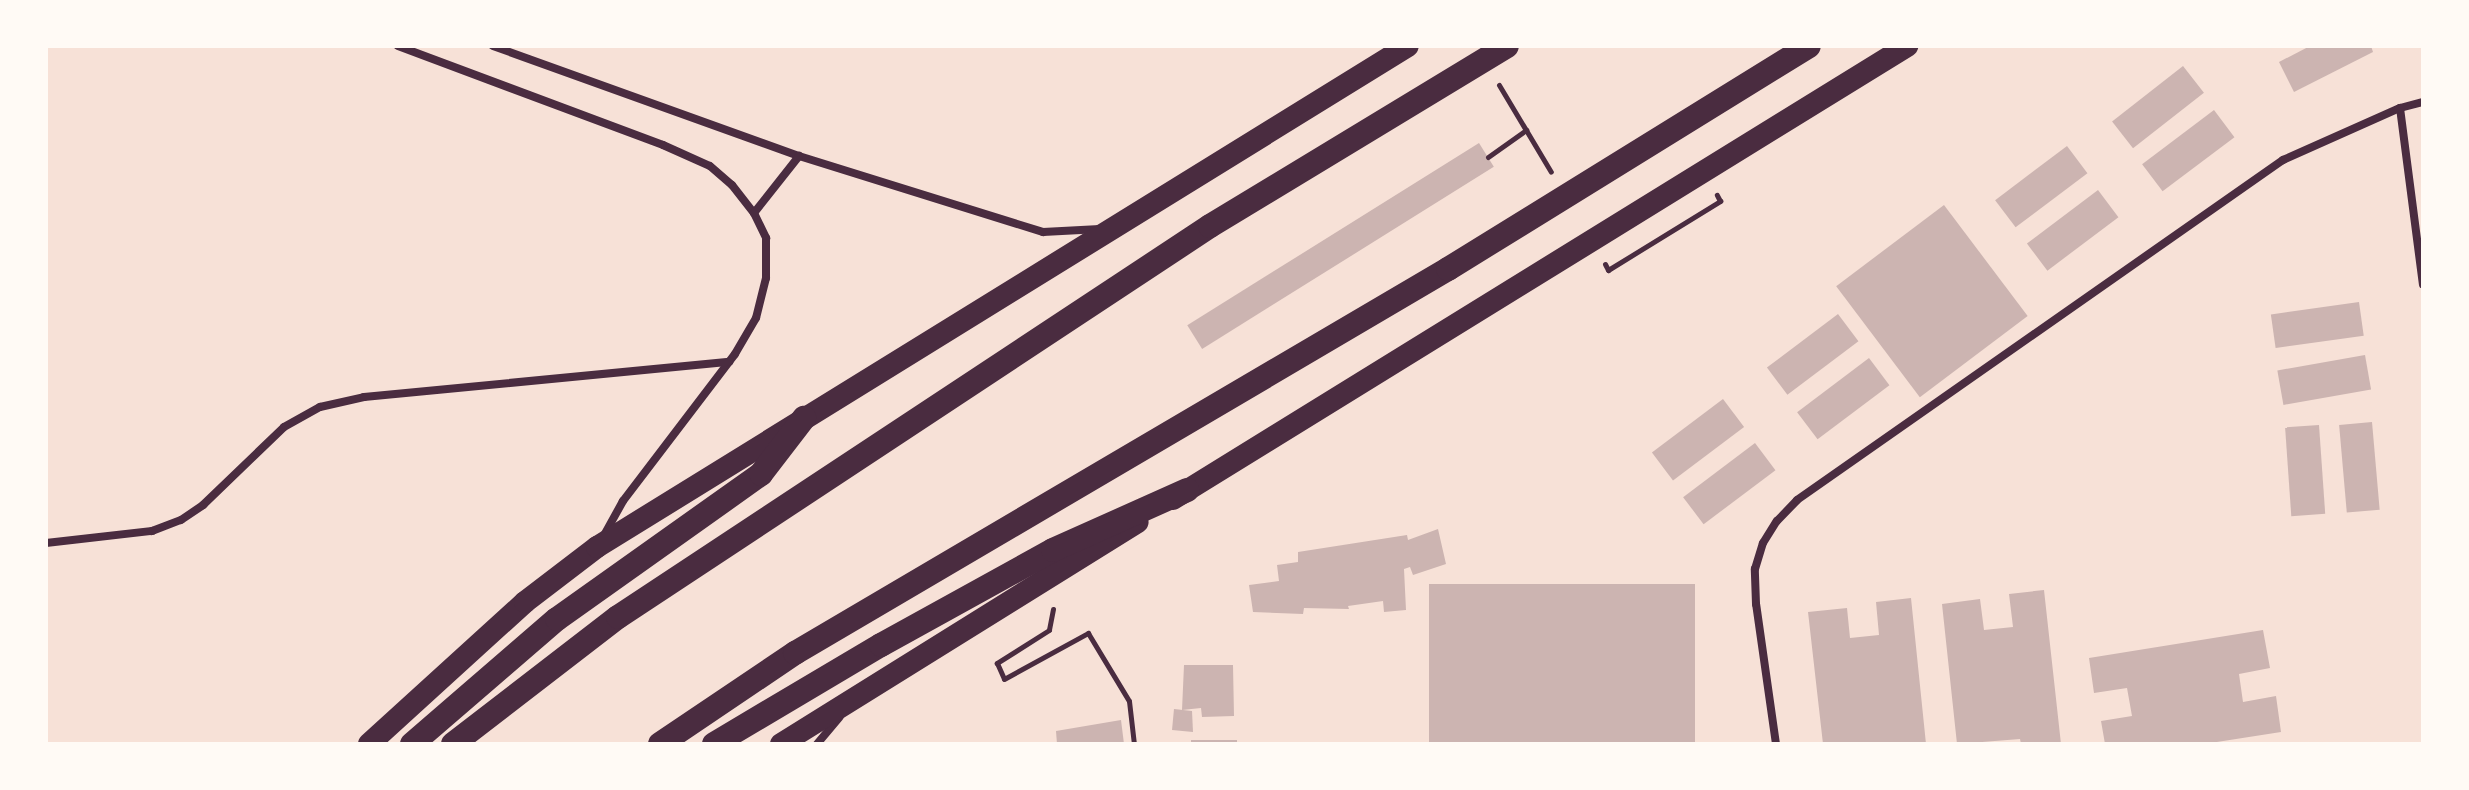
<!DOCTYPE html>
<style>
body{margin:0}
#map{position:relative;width:2469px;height:790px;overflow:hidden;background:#f7e1d7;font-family:"Archivo Narrow",sans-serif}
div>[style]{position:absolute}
.building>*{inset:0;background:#ccb4b1;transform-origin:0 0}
.path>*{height:5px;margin:-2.5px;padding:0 2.5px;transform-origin:2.5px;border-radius:2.5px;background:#4a2c40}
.minor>*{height:8px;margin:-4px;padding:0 4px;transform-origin:4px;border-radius:4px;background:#4a2c40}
.trunk>*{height:22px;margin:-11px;padding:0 11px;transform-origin:11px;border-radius:11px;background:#4a2c40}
.motorway>*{height:24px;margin:-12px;padding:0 12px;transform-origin:12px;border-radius:12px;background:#4a2c40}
span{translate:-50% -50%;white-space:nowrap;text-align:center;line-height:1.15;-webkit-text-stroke:7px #fffaf5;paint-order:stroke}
.frame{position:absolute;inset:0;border:48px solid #fffaf5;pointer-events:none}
</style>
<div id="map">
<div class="building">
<div style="clip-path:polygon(2310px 46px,2371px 46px,2373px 52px,2294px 92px,2279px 62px)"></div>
<div style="left:2183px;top:66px;width:34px;height:90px;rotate:52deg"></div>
<div style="left:2214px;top:110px;width:34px;height:90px;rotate:53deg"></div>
<div style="left:1479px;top:143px;width:28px;height:344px;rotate:58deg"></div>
<div style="left:2067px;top:146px;width:34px;height:90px;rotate:53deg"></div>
<div style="left:2098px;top:190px;width:34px;height:89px;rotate:53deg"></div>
<div style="left:1944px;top:205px;width:139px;height:135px;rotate:53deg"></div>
<div style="left:2359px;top:302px;width:34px;height:89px;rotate:82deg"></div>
<div style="left:1838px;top:314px;width:34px;height:89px;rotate:53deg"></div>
<div style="left:2365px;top:355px;width:35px;height:89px;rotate:80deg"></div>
<div style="left:1869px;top:358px;width:34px;height:90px;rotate:53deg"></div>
<div style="left:1723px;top:399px;width:35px;height:89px;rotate:53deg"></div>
<div style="left:2372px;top:422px;width:88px;height:33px;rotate:85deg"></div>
<div style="left:2319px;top:425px;width:89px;height:34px;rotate:86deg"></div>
<div style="left:1755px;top:443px;width:34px;height:90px;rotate:53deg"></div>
<div style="clip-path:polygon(1438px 529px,1446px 564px,1413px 575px,1410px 567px,1404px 569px,1406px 610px,1384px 612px,1383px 601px,1348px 606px,1349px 609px,1304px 608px,1303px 614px,1253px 612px,1249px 585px,1279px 581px,1277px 565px,1298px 562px,1298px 552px,1407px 535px,1408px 540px)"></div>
<div style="left:1695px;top:584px;width:160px;height:266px;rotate:90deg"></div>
<div style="clip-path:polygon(2044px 590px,2061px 744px,2021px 744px,2020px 739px,1957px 744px,1942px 604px,1980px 599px,1984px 630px,2013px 627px,2009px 594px)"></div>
<div style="clip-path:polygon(1911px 598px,1926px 744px,1823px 744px,1808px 612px,1847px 608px,1850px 638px,1879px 635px,1876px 602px)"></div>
<div style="clip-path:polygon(2263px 630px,2270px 668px,2239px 674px,2243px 702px,2276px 696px,2281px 732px,2204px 744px,2105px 744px,2101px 721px,2132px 716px,2127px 688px,2094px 693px,2089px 658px)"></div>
<div style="clip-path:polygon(1184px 665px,1233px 665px,1234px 716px,1202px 717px,1201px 708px,1182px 710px)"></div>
<div style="clip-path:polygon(1174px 709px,1192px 711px,1193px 732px,1172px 730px)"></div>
<div style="clip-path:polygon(1121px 720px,1124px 744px,1057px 744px,1056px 731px)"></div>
<div style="left:1191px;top:740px;width:46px;height:4px"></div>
</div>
<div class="path">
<div style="left:1499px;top:85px;width:101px;rotate:59.1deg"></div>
<div style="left:1488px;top:157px;width:47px;rotate:-35.4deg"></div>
<div style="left:1605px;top:264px;width:7px;rotate:63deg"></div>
<div style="left:1608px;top:270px;width:132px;rotate:-31.6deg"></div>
<div style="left:1720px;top:201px;width:7px;rotate:-117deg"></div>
<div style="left:1053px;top:609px;width:21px;rotate:101deg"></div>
<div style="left:1049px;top:630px;width:62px;rotate:147.6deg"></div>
<div style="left:997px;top:663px;width:17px;rotate:66deg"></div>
<div style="left:1004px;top:679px;width:96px;rotate:-28.7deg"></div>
<div style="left:1088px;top:633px;width:79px;rotate:58.9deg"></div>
<div style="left:1129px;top:701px;width:43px;rotate:83.4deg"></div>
</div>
<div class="minor">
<div style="left:398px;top:46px;width:283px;rotate:20.5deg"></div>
<div style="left:663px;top:145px;width:51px;rotate:24.1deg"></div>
<div style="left:710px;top:166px;width:29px;rotate:41deg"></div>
<div style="left:732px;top:185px;width:36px;rotate:52deg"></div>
<div style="left:754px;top:213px;width:28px;rotate:64deg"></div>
<div style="left:766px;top:238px;width:40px;rotate:90deg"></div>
<div style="left:766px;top:278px;width:41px;rotate:104deg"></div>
<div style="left:756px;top:318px;width:42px;rotate:120.3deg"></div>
<div style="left:735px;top:354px;width:185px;rotate:127.3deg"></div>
<div style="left:623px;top:501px;width:37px;rotate:119deg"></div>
<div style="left:493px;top:46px;width:325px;rotate:19.8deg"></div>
<div style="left:799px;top:156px;width:256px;rotate:17.3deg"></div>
<div style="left:1043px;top:232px;width:57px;rotate:-3deg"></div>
<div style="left:2400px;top:108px;width:178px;rotate:82.6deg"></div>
<div style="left:754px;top:213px;width:73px;rotate:-51.7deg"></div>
<div style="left:46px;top:543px;width:107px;rotate:-6.5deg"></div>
<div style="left:152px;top:531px;width:31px;rotate:-21deg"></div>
<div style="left:181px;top:520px;width:27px;rotate:-34deg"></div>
<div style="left:203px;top:505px;width:112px;rotate:-43.9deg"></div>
<div style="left:284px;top:427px;width:41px;rotate:-29.1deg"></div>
<div style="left:320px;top:407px;width:45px;rotate:-12.8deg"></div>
<div style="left:364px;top:397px;width:367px;rotate:-5.5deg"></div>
<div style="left:817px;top:744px;width:35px;rotate:-50deg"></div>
<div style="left:1776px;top:744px;width:141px;rotate:-98.1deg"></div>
<div style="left:1756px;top:604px;width:35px;rotate:-92deg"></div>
<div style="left:1755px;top:569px;width:27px;rotate:-73deg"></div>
<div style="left:1763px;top:543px;width:26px;rotate:-58deg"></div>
<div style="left:1777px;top:521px;width:29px;rotate:-46deg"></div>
<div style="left:1797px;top:500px;width:593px;rotate:-34.98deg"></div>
<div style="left:2283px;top:160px;width:128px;rotate:-24deg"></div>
<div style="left:2400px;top:108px;width:24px;rotate:-15deg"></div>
</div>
<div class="trunk">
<div style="left:1173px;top:499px;width:863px;rotate:-31.68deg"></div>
<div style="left:369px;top:744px;width:211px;rotate:-42.3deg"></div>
<div style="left:525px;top:602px;width:91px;rotate:-37.4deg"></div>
<div style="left:597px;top:547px;width:953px;rotate:-31.71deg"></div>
<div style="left:781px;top:744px;width:420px;rotate:-31.9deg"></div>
</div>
<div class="motorway">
<div style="left:412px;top:744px;width:191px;rotate:-40.8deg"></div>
<div style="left:557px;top:619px;width:250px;rotate:-35.4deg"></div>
<div style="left:761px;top:474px;width:71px;rotate:-52.5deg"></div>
<div style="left:453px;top:744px;width:208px;rotate:-37.6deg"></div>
<div style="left:618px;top:617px;width:709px;rotate:-33.44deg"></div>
<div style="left:1210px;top:226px;width:347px;rotate:-31.2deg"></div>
<div style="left:660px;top:744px;width:163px;rotate:-34deg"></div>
<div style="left:795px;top:653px;width:758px;rotate:-30.46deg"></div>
<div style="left:1448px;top:269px;width:424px;rotate:-31.7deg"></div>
<div style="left:714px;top:744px;width:194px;rotate:-30.7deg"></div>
<div style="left:881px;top:645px;width:196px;rotate:-28.9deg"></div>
<div style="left:1053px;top:550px;width:147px;rotate:-24.1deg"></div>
</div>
<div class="frame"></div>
</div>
